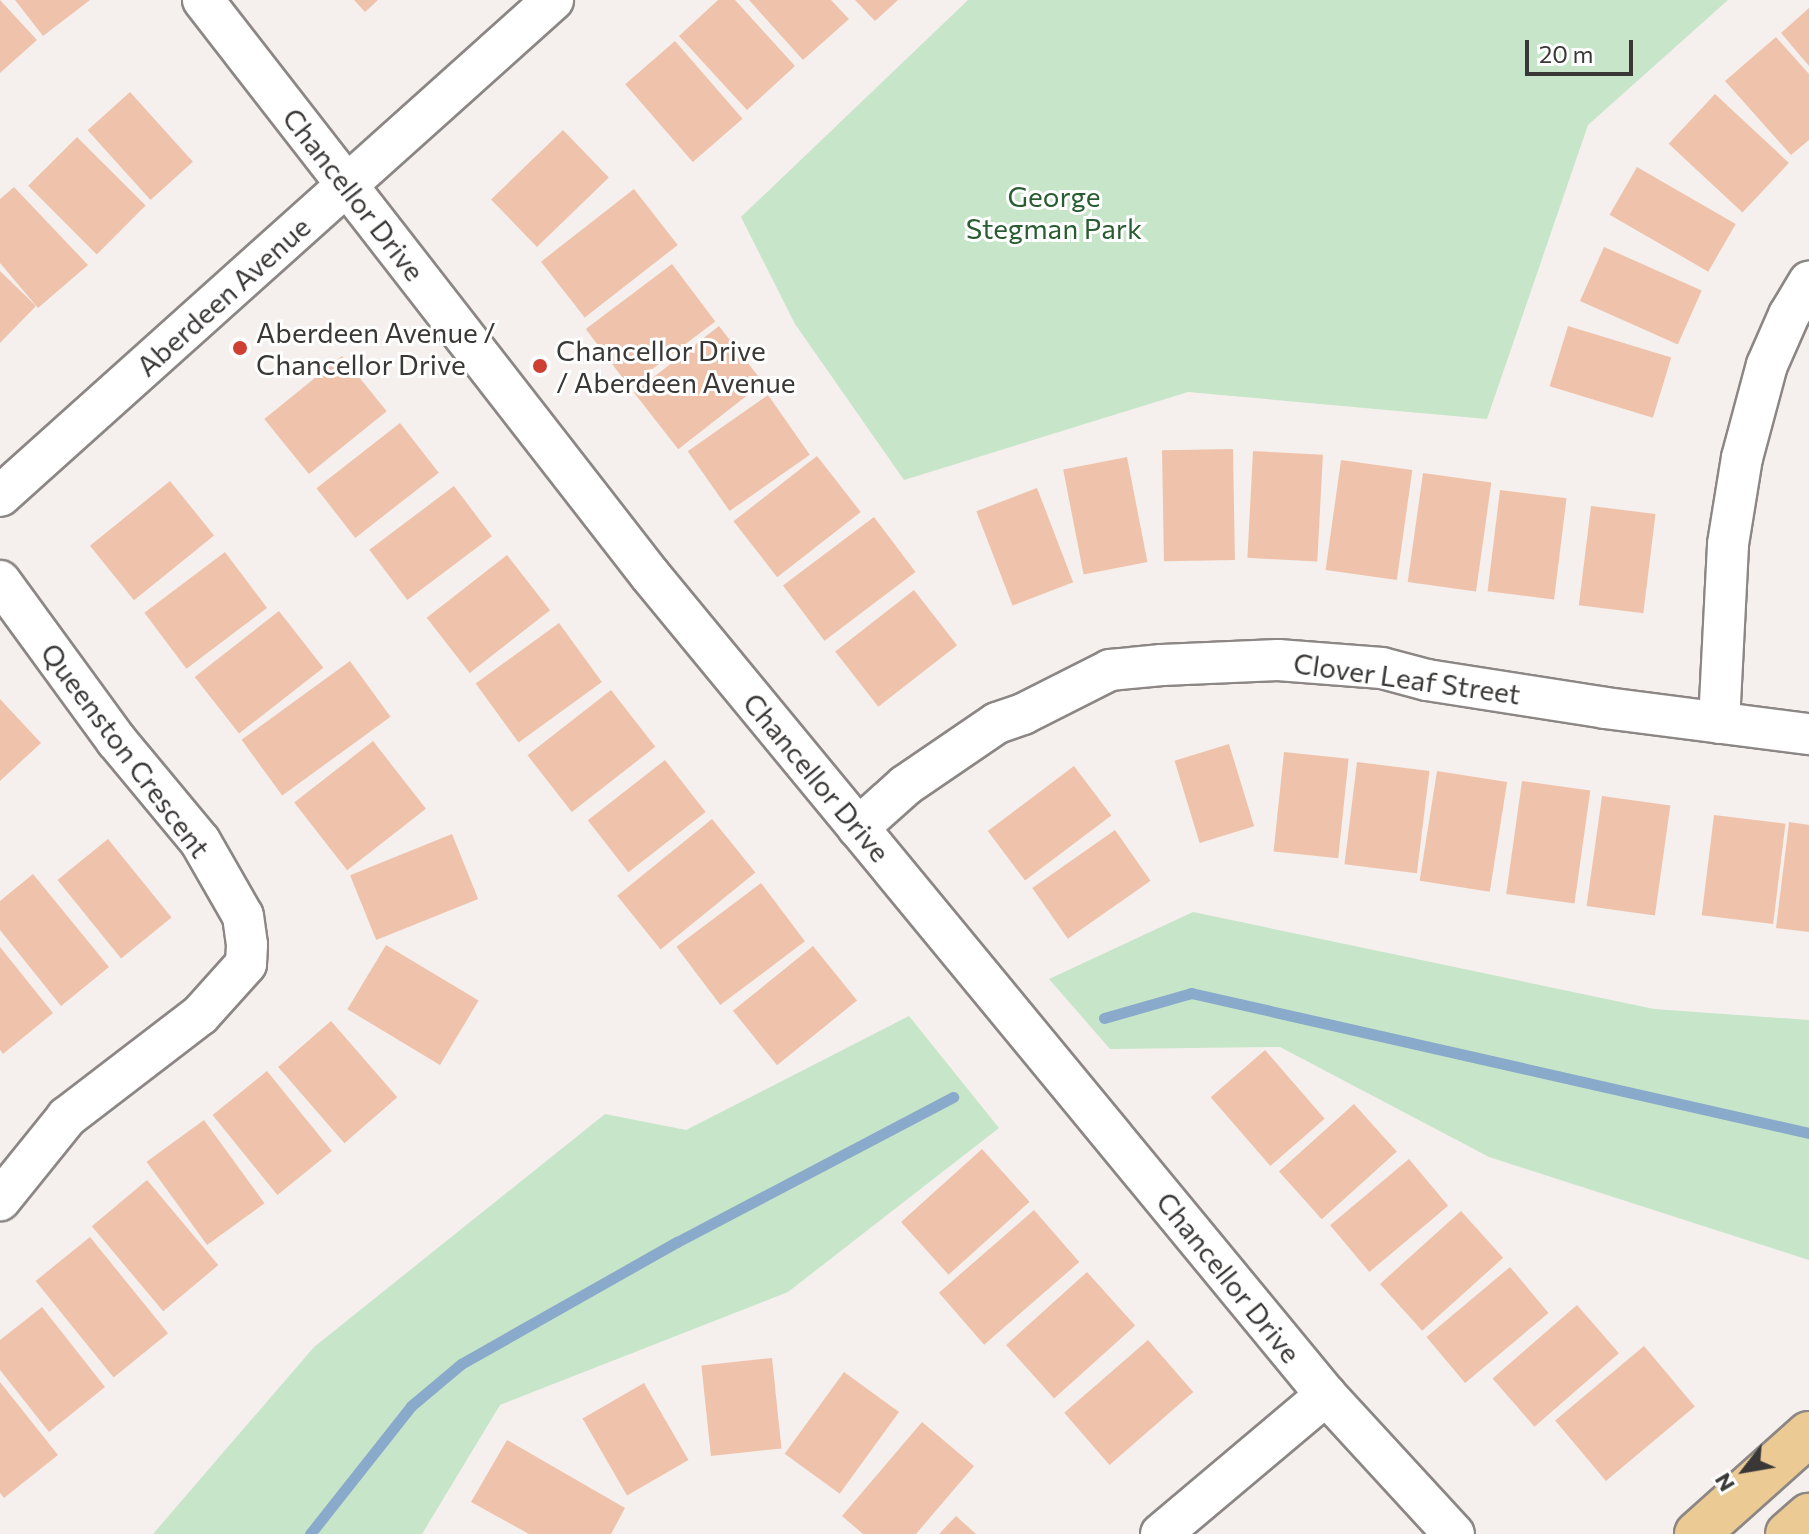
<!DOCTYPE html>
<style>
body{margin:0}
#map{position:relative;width:1809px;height:1534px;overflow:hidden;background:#f5f0ed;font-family:Commissioner,sans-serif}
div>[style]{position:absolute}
.green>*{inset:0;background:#c7e5c9}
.stream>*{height:11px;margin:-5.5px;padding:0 5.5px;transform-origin:5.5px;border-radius:5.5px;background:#89aaca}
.building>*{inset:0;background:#efc3ab;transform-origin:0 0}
.roads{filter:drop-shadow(2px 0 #8c8785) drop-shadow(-2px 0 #8c8785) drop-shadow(0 2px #8c8785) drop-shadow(0 -2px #8c8785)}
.minor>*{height:40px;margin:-20px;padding:0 20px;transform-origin:20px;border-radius:20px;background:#fff}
.major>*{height:44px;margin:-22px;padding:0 22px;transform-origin:22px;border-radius:22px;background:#ebca94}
.dots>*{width:22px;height:22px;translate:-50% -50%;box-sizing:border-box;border:4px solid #fff;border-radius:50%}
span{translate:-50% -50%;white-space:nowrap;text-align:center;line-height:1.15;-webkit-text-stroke:6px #fff;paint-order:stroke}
.street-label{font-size:28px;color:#3a3837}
.park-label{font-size:28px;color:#295d31}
.poi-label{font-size:28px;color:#3a3837}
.left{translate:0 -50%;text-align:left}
.north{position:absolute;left:1705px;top:1430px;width:80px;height:80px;-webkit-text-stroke:6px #fff;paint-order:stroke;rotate:239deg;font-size:22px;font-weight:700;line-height:32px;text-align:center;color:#3a3837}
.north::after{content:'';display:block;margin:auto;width:28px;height:36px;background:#3a3837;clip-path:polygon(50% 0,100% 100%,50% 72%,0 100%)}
.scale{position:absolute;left:1525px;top:40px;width:108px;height:36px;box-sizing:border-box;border:4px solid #3a3837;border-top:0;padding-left:10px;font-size:24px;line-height:28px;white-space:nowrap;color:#3a3837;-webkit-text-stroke:6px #fff;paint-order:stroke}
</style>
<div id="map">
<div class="green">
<div style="clip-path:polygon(968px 0,1728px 0,1588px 125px,1487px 419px,1188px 392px,904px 480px,795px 324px,741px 217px)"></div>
<div style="clip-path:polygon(1193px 912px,1654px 1009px,1809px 1020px,1809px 1260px,1489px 1157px,1280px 1047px,1110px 1049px,1049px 979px)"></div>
<div style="clip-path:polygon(909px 1016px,999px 1128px,788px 1292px,500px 1405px,422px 1534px,153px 1534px,314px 1347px,605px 1114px,686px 1130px)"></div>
</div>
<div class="stream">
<div style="left:1104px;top:1018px;width:91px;rotate:-16deg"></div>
<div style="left:1191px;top:993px;width:634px;rotate:12.76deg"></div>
<div style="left:310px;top:1534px;width:163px;rotate:-51.7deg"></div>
<div style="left:411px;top:1406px;width:65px;rotate:-40deg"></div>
<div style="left:461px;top:1364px;width:248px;rotate:-29.5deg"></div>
<div style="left:677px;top:1242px;width:312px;rotate:-27.7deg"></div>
</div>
<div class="building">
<div style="clip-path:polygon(0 0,37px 40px,0 73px)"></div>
<div style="clip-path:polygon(15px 0,90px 0,43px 36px)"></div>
<div style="clip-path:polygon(354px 0,378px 0,365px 12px)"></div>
<div style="clip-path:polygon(718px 0,735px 0,795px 66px,747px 110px,679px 36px)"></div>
<div style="clip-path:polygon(749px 0,831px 0,849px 19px,803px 60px)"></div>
<div style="clip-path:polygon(855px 0,898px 0,875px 21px)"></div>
<div style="clip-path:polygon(1809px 8px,1809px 66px,1781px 33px)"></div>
<div style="clip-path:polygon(1776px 37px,1809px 74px,1809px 140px,1791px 155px,1725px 81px)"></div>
<div style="left:675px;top:41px;width:103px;height:66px;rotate:49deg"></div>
<div style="left:130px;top:92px;width:94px;height:57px;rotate:48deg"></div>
<div style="left:1715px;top:94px;width:101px;height:68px;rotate:43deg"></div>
<div style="left:563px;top:130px;width:66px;height:100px;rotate:46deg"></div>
<div style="left:77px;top:137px;width:97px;height:69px;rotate:45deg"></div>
<div style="left:1637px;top:167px;width:114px;height:55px;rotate:30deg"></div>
<div style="clip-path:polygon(14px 187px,88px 265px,38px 308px,0 263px,0 199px)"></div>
<div style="left:634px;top:189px;width:71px;height:118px;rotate:52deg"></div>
<div style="left:1604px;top:247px;width:107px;height:59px;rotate:24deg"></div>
<div style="left:672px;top:264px;width:72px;height:108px;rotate:53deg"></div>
<div style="clip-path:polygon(0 271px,36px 306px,0 343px)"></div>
<div style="left:719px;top:326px;width:72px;height:108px;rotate:52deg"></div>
<div style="left:1568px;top:326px;width:108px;height:63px;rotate:17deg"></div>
<div style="left:342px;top:356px;width:71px;height:100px;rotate:51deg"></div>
<div style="left:768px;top:395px;width:73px;height:98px;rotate:55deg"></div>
<div style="left:400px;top:423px;width:63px;height:106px;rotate:52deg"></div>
<div style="left:1233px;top:449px;width:111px;height:71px;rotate:89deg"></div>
<div style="left:1253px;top:451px;width:70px;height:107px;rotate:3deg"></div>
<div style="left:817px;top:456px;width:71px;height:106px;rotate:52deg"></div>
<div style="left:1127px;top:457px;width:107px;height:65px;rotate:79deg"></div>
<div style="left:1341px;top:460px;width:72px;height:111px;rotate:8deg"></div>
<div style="left:1423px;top:473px;width:69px;height:110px;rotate:8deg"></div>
<div style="left:170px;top:481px;width:70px;height:103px;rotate:51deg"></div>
<div style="left:454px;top:486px;width:63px;height:106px;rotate:53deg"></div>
<div style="left:1037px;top:488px;width:101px;height:65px;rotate:69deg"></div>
<div style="left:1500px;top:490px;width:67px;height:102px;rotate:7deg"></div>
<div style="left:1591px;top:506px;width:65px;height:100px;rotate:7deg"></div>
<div style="left:874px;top:517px;width:69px;height:114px;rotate:53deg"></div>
<div style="left:225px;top:552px;width:70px;height:101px;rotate:53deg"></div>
<div style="left:507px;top:555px;width:70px;height:102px;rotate:52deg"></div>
<div style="left:914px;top:590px;width:70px;height:100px;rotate:52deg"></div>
<div style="left:279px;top:611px;width:72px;height:107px;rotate:52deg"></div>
<div style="left:559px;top:623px;width:73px;height:103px;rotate:54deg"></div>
<div style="left:350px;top:661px;width:69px;height:134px;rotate:54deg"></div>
<div style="left:611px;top:690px;width:72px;height:106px;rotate:52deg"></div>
<div style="clip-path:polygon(0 699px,41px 743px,0 781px)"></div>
<div style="left:373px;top:741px;width:86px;height:100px;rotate:52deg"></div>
<div style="left:1229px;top:744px;width:86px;height:57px;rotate:73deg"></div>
<div style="left:1284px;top:752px;width:65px;height:100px;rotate:6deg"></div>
<div style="left:665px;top:760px;width:66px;height:98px;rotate:52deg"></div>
<div style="left:1357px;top:762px;width:73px;height:103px;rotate:7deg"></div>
<div style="left:1074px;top:766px;width:62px;height:108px;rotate:53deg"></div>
<div style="left:1437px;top:771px;width:71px;height:111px;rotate:9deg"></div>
<div style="left:1522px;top:781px;width:69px;height:114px;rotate:8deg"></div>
<div style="left:1602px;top:796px;width:69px;height:111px;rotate:8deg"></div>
<div style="left:1714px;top:815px;width:72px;height:101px;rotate:7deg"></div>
<div style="left:712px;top:819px;width:69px;height:122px;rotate:51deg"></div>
<div style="clip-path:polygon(1789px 822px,1809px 825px,1809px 932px,1776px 928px)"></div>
<div style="left:1115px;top:830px;width:62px;height:101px;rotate:55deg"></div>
<div style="left:452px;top:834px;width:70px;height:110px;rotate:68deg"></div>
<div style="left:108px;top:839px;width:101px;height:65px;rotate:51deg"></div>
<div style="clip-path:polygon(33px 874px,109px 967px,61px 1006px,0 930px,0 901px)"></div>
<div style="left:761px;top:883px;width:73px;height:106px;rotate:53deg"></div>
<div style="left:386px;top:945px;width:108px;height:75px;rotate:31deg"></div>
<div style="left:813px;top:946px;width:70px;height:103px;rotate:51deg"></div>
<div style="clip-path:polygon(0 947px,53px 1013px,3px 1054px,0 1050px)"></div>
<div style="left:331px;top:1021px;width:101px;height:70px;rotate:49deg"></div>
<div style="left:1265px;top:1050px;width:91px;height:72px;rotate:49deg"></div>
<div style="left:267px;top:1071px;width:103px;height:70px;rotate:51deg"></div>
<div style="left:1354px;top:1104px;width:64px;height:101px;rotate:48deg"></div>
<div style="left:204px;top:1120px;width:103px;height:71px;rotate:54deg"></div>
<div style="left:982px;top:1149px;width:71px;height:109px;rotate:48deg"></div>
<div style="left:1409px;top:1159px;width:61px;height:103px;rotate:50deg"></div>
<div style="left:147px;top:1180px;width:111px;height:72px;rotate:50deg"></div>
<div style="left:1034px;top:1210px;width:69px;height:126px;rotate:49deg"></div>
<div style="left:1461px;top:1211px;width:63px;height:109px;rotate:48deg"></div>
<div style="left:90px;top:1237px;width:124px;height:70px;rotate:51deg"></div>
<div style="left:1510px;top:1267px;width:60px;height:109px;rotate:50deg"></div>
<div style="left:1087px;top:1272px;width:72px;height:109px;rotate:48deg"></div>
<div style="left:1577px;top:1305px;width:64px;height:112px;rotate:49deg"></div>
<div style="clip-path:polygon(42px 1307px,105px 1387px,49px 1432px,0 1370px,0 1340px)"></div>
<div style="left:1148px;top:1340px;width:69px;height:111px;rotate:49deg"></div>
<div style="left:1644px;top:1346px;width:79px;height:116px;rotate:50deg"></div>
<div style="left:772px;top:1358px;width:91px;height:71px;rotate:84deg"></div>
<div style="left:844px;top:1372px;width:68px;height:101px;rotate:36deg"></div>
<div style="clip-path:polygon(0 1382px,58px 1455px,4px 1498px,0 1493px)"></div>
<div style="left:644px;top:1383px;width:89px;height:71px;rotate:60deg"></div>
<div style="clip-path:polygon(922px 1422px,974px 1466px,916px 1534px,863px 1534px,842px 1516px)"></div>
<div style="clip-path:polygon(507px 1440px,625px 1508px,611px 1534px,529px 1534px,471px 1502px)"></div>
<div style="clip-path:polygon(956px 1516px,976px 1534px,939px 1534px)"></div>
</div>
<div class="roads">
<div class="minor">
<div style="left:203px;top:0;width:728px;rotate:52.14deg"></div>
<div style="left:650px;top:575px;width:1063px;rotate:50.5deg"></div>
<div style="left:1326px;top:1395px;width:189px;rotate:47.4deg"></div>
<div style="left:0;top:496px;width:743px;rotate:-41.89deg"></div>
<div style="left:0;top:581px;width:197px;rotate:53.9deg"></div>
<div style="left:116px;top:740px;width:131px;rotate:50.3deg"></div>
<div style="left:200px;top:841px;width:86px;rotate:60.2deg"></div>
<div style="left:243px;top:916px;width:29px;rotate:82deg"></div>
<div style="left:247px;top:945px;width:19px;rotate:93deg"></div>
<div style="left:246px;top:964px;width:69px;rotate:132deg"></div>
<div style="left:200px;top:1015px;width:168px;rotate:142.5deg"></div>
<div style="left:67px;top:1117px;width:107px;rotate:128.9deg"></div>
<div style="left:1719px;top:723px;width:179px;rotate:-87.1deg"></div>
<div style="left:1728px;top:544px;width:87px;rotate:-80.8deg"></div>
<div style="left:1742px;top:458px;width:96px;rotate:-75deg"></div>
<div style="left:1767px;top:365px;width:55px;rotate:-66.3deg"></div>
<div style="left:1789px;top:315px;width:39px;rotate:-59deg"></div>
<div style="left:858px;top:828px;width:64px;rotate:-41.9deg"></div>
<div style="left:906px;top:785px;width:110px;rotate:-34.3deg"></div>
<div style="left:997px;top:723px;width:28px;rotate:-19deg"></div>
<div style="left:1023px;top:714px;width:97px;rotate:-26.8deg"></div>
<div style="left:1110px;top:670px;width:52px;rotate:-5.5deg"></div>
<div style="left:1162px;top:665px;width:116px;rotate:-2.5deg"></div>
<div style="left:1278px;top:660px;width:104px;rotate:4.4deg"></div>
<div style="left:1382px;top:668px;width:47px;rotate:14.9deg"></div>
<div style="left:1427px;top:680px;width:180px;rotate:8.9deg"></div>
<div style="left:1605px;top:708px;width:206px;rotate:7.3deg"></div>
<div style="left:1161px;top:1534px;width:216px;rotate:-40.1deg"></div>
</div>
<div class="major">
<div style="left:1697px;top:1534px;width:150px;rotate:-41.8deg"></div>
<div style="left:1788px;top:1534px;width:28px;rotate:-41deg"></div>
</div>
</div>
<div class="dots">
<div style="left:240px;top:348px;background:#ce4034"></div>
<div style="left:540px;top:366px;background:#ce4034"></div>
</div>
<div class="street-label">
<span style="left:354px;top:194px;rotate:52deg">Chancellor Drive</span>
<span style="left:223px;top:296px;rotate:-42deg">Aberdeen Avenue</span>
<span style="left:1407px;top:678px;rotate:8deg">Clover Leaf Street</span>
<span style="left:126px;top:750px;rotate:53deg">Queenston Crescent</span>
<span style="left:817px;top:777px;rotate:50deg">Chancellor Drive</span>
<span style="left:1229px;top:1277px;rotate:51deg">Chancellor Drive</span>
</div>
<div class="park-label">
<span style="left:1054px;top:212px">George<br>Stegman Park</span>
</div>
<div class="poi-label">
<span class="left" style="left:256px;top:348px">Aberdeen Avenue /<br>Chancellor Drive</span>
<span class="left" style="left:556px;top:366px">Chancellor Drive<br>/ Aberdeen Avenue</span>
</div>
<div class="north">N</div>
<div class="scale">20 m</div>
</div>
